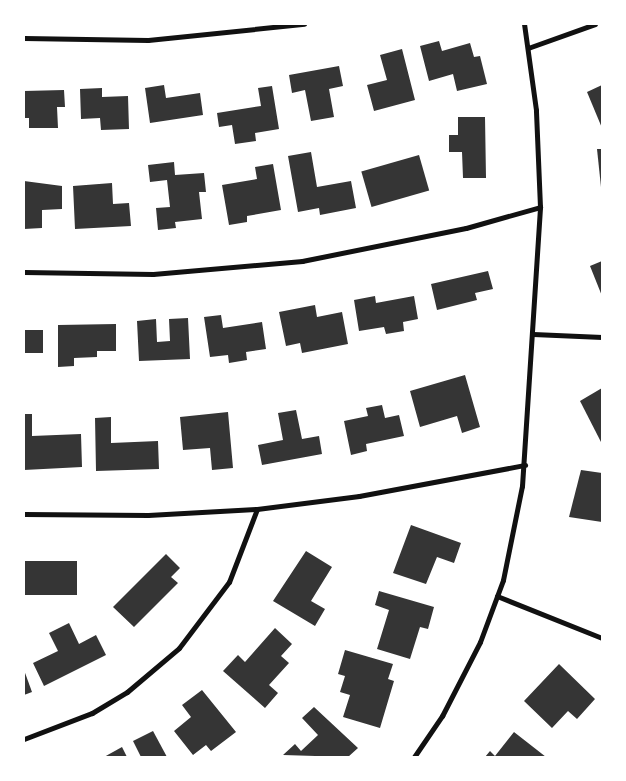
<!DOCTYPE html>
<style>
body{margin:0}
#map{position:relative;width:626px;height:781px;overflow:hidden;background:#fff;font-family:"Varela Round",sans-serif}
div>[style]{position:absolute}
.building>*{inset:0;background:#353535;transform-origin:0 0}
.minor>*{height:5px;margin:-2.5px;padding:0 2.5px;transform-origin:2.5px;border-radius:2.5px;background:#111}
span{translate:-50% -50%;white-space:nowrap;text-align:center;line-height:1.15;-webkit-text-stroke:4px #fff;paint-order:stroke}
.frame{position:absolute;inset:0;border:25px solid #fff;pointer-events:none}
</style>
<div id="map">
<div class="building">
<div style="clip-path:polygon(439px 41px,442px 51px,470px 43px,474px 57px,480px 56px,487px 84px,457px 91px,453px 74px,429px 81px,420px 46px)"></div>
<div style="clip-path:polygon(402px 49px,415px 100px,374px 111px,367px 85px,387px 80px,380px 55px)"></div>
<div style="clip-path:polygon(339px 66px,343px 86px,329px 89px,334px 117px,311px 121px,305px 90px,292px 93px,289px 75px)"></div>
<div style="clip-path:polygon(164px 85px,166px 98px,200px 93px,203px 115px,150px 123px,145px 88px)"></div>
<div style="clip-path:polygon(602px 85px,602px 128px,587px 92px)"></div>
<div style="clip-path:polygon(272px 86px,279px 129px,255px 133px,256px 141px,235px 144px,232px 125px,219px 127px,217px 113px,261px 106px,258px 88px)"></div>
<div style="clip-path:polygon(102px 88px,102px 97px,128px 96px,129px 129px,101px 130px,100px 118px,81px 119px,80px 89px)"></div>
<div style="clip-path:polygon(64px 90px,65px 107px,57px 107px,58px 128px,29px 128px,29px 118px,24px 118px,24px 91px)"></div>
<div style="clip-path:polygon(458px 117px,485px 117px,486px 178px,463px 178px,462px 152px,449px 152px,449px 135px,458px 135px)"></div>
<div style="clip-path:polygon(597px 149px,602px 149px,602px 187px,601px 187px)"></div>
<div style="clip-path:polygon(311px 152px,317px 187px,351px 181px,356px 208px,320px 215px,319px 208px,298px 212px,288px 156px)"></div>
<div style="left:419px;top:155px;width:37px;height:60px;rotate:74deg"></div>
<div style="clip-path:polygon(174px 162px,175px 175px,204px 173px,206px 192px,199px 192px,202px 219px,175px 222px,176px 228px,158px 230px,156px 208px,170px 207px,167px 180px,150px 182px,148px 165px)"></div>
<div style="clip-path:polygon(273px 164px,281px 210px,247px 216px,247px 222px,229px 225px,222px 185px,257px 179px,255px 167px)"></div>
<div style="clip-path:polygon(24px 181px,62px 186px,62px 209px,42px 210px,42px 228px,24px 229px)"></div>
<div style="clip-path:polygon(112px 183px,113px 204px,129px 203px,131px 226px,75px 229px,73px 186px)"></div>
<div style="clip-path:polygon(602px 261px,602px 296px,590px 266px)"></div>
<div style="clip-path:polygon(488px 271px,493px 289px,475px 293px,477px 300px,437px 310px,431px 284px)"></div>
<div style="clip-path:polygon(375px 296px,376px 303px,414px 296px,418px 319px,403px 322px,404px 331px,386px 334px,384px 327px,359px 331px,354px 300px)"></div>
<div style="clip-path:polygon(315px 305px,317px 317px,342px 312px,348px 344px,302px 353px,300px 343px,286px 346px,279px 312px)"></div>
<div style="clip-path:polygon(221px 315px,223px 328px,262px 322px,266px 349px,246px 352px,247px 360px,229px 363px,228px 355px,210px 357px,204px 317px)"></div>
<div style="clip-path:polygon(188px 318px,190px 359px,139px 361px,137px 321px,156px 319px,157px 342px,170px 341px,169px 319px)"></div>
<div style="clip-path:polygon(116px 324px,116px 351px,97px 351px,97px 357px,74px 358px,74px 366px,58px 367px,58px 325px)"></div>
<div style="left:24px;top:330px;width:19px;height:23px"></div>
<div style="clip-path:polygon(465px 375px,480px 427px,462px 433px,457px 416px,420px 427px,410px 391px)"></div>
<div style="clip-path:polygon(602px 388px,602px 444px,580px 401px)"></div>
<div style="clip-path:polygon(382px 405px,385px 418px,399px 415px,404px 436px,366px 444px,367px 451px,351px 455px,344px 421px,368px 416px,366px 408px)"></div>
<div style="clip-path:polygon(296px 410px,302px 439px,319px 436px,322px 454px,262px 465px,258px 445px,283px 440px,278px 413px)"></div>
<div style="clip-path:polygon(228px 412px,233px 468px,212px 470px,210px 448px,183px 450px,180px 417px)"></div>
<div style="clip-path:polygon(24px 414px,32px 414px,32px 436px,81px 434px,82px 467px,24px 470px)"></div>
<div style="clip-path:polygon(111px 417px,111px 443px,158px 441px,159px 469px,96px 471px,95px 418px)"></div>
<div style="clip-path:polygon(581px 470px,602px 473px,602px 522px,569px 517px)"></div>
<div style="clip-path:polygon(411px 525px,461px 543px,454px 563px,437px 557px,426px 584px,393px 573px)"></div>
<div style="clip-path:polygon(306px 551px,332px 567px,311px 601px,325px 609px,315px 626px,273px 601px)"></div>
<div style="clip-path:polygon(166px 554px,180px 568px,171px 577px,178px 583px,134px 627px,113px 607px)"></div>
<div style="left:24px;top:561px;width:53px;height:34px"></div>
<div style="clip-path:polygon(379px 591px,434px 607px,428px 629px,420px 627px,410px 659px,377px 649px,389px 610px,375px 605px)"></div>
<div style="clip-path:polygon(69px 623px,79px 644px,96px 635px,106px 655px,44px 686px,33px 663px,58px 651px,49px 633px)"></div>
<div style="clip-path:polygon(275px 628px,292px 644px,281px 656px,289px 663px,269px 685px,278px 693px,265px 708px,223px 671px,238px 655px,245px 662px)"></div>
<div style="clip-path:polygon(345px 650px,393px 664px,388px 679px,394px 681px,380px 728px,343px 717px,350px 695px,340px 692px,345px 676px,338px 674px)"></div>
<div style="clip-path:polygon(559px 664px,595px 699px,577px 719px,568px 711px,552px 728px,524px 701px)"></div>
<div style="clip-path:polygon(24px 670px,32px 692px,24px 695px)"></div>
<div style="clip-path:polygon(202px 690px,236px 732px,211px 751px,206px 745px,193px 755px,174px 731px,191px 717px,182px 705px)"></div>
<div style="clip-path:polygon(314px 707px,358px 748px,348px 757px,283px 755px,295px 744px,301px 751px,318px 735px,302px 718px)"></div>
<div style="clip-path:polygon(153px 731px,167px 757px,141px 757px,133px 741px)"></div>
<div style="clip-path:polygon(514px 732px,546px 757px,485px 757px,490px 751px,495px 756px)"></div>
<div style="clip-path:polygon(122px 747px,127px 757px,104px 757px)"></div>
</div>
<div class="minor">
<div style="left:24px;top:38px;width:124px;rotate:0.9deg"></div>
<div style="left:148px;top:40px;width:157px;rotate:-5.9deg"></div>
<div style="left:528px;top:48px;width:71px;rotate:-19.7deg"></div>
<div style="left:24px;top:272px;width:129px;rotate:0.9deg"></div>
<div style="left:153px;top:274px;width:150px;rotate:-5deg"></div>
<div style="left:302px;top:261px;width:167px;rotate:-11.4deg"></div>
<div style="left:466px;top:228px;width:77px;rotate:-15.8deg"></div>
<div style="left:533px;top:334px;width:69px;rotate:2.5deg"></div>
<div style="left:24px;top:514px;width:124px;rotate:0.5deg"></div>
<div style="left:148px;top:515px;width:109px;rotate:-3.2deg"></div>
<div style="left:257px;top:509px;width:103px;rotate:-7.3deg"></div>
<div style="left:359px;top:496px;width:169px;rotate:-10.6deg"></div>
<div style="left:497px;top:596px;width:113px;rotate:21.8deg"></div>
<div style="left:24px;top:739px;width:73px;rotate:-20.9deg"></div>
<div style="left:92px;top:713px;width:41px;rotate:-31deg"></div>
<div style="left:127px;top:692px;width:68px;rotate:-40.2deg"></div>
<div style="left:179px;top:648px;width:83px;rotate:-52.9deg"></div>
<div style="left:229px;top:582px;width:78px;rotate:-69deg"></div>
<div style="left:414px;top:757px;width:50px;rotate:-55.7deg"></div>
<div style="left:442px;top:716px;width:83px;rotate:-62.8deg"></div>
<div style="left:480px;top:642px;width:66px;rotate:-69.6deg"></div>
<div style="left:503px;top:580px;width:96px;rotate:-78.6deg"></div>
<div style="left:522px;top:486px;width:280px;rotate:-86.3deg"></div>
<div style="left:540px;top:207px;width:97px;rotate:-92.4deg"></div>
<div style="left:536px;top:110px;width:87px;rotate:-97.9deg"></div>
</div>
<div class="frame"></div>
</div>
